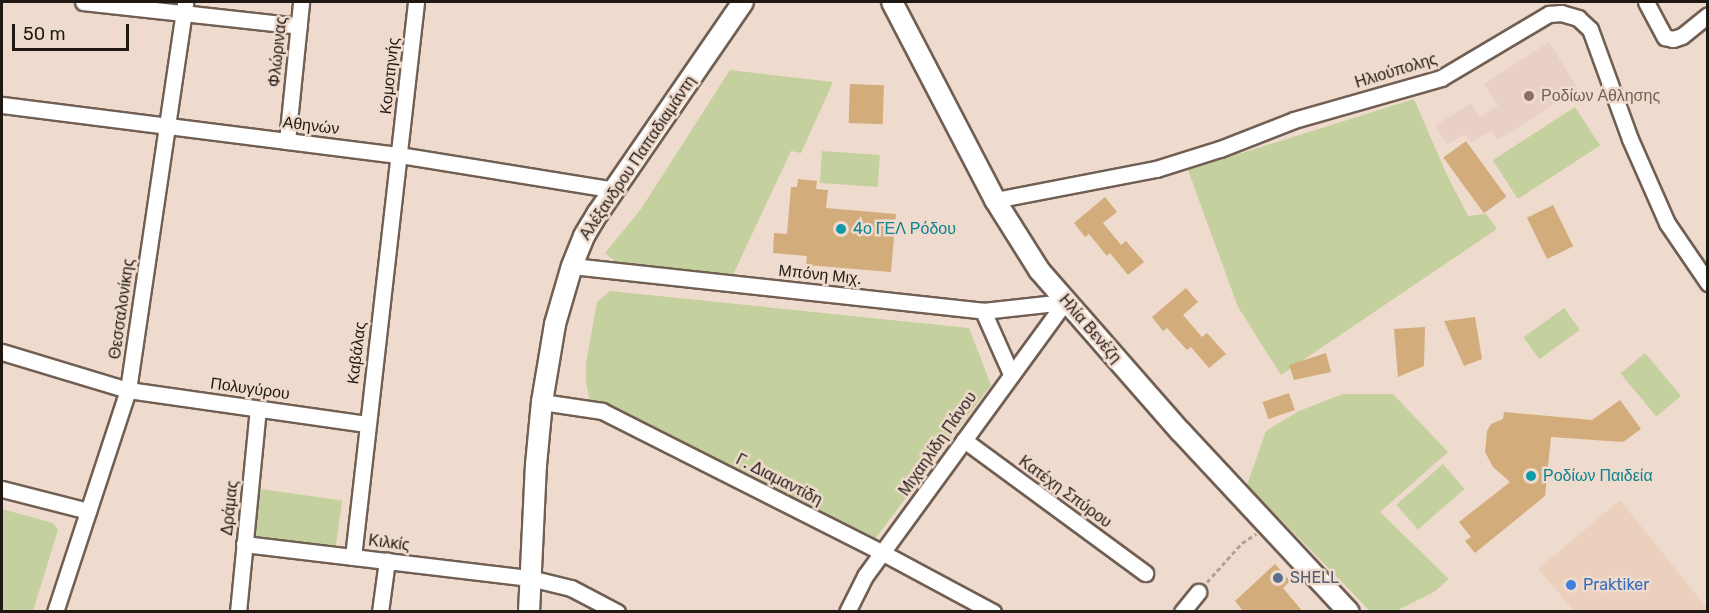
<!DOCTYPE html>
<meta charset="utf-8">
<style>
body{margin:0}
#map{position:relative;width:1709px;height:613px;overflow:hidden;background:#efdbcd;font-family:Rubik,sans-serif}
div>[style]{position:absolute}
.built>*{inset:0;background:#ebd0bd}
.education>*{inset:0;background:#e8cfc8}
.green>*{inset:0;background:#c4d09d;transform-origin:0 0}
.building>*{inset:0;background:#d3ac7b;transform-origin:0 0}
.path>*{height:3px;margin-top:-1.5px;transform-origin:0;background:repeating-linear-gradient(90deg,#b0a095 0 4.5px,transparent 0 7.5px)}
.roads{filter:drop-shadow(2px 0 #705f52) drop-shadow(-2px 0 #705f52) drop-shadow(0 2px #705f52) drop-shadow(0 -2px #705f52)}
.minor>*{height:15px;margin:-7.5px;padding:0 7.5px;transform-origin:7.5px;border-radius:7.5px;background:#fff}
.tertiary>*{height:20px;margin:-10px;padding:0 10px;transform-origin:10px;border-radius:10px;background:#fff}
.dots>*{width:16px;height:16px;translate:-50% -50%;box-sizing:border-box;border:3px solid #efdbcd;border-radius:50%}
span{translate:-50% -50%;white-space:nowrap;text-align:center;line-height:1.15;-webkit-text-stroke:5px #efdbcd;paint-order:stroke}
.street-label{font-size:16px;color:#1f1813}
.education-label{font-size:16px;color:#785e54}
.left{translate:0 -50%;text-align:left}
.culture-label{font-size:16px;color:#0d838f}
.service-label{font-size:16px;color:#4e5e75}
.shop-label{font-size:16px;color:#366cbe}
.frame{position:absolute;inset:0;border:3px solid #1f1813;pointer-events:none}
.scale{position:absolute;left:12px;top:24px;width:117px;height:27px;box-sizing:border-box;border:3px solid #1f1813;border-top:0;padding-left:8px;font-size:18px;line-height:21px;white-space:nowrap;color:#1f1813;-webkit-text-stroke:4px #efdbcd;paint-order:stroke}
</style>
<div id="map">
<div class="built">
<div style="clip-path:polygon(1620px 500px,1707px 608px,1707px 611px,1574px 611px,1538px 569px)"></div>
</div>
<div class="education">
<div style="clip-path:polygon(1549px 42px,1578px 89px,1498px 140px,1491px 131px,1471px 143px,1465px 134px,1447px 145px,1435px 126px,1471px 103px,1480px 117px,1498px 106px,1484px 84px)"></div>
</div>
<div class="green">
<div style="clip-path:polygon(730px 70px,833px 82px,801px 153px,791px 151px,732px 277px,624px 269px,605px 253px,641px 209px)"></div>
<div style="clip-path:polygon(1414px 99px,1447px 175px,1468px 216px,1486px 214px,1497px 229px,1281px 375px,1238px 307px,1188px 170px)"></div>
<div style="left:1575px;top:107px;width:46px;height:98px;rotate:57deg"></div>
<div style="left:822px;top:151px;width:58px;height:32px;rotate:4deg"></div>
<div style="clip-path:polygon(610px 291px,969px 328px,991px 385px,872px 543px,590px 402px,586px 382px,586px 364px,597px 302px)"></div>
<div style="left:1564px;top:308px;width:27px;height:50px;rotate:54deg"></div>
<div style="left:1645px;top:353px;width:56px;height:32px;rotate:50deg"></div>
<div style="clip-path:polygon(1343px 394px,1393px 394px,1448px 452px,1380px 512px,1449px 579px,1434px 592px,1396px 611px,1370px 611px,1247px 485px,1266px 431px,1299px 411px)"></div>
<div style="left:1443px;top:464px;width:33px;height:62px;rotate:49deg"></div>
<div style="left:260px;top:489px;width:83px;height:49px;rotate:8deg"></div>
<div style="clip-path:polygon(2px 509px,53px 523px,58px 530px,33px 611px,2px 611px)"></div>
</div>
<div class="building">
<div style="left:850px;top:84px;width:34px;height:39px;rotate:2deg"></div>
<div style="left:1466px;top:141px;width:69px;height:28px;rotate:54deg"></div>
<div style="clip-path:polygon(798px 179px,817px 181px,816px 189px,828px 190px,826px 208px,896px 214px,891px 272px,806px 265px,807px 256px,773px 253px,774px 233px,787px 234px,791px 187px,797px 187px)"></div>
<div style="clip-path:polygon(1105px 197px,1117px 212px,1103px 223px,1121px 245px,1126px 241px,1144px 262px,1128px 275px,1110px 253px,1107px 256px,1089px 234px,1085px 237px,1074px 223px)"></div>
<div style="left:1553px;top:205px;width:46px;height:29px;rotate:64deg"></div>
<div style="clip-path:polygon(1186px 288px,1198px 302px,1183px 315px,1202px 337px,1207px 333px,1226px 354px,1209px 368px,1191px 347px,1187px 350px,1167px 328px,1163px 331px,1152px 317px)"></div>
<div style="clip-path:polygon(1475px 317px,1482px 359px,1464px 366px,1444px 321px)"></div>
<div style="clip-path:polygon(1425px 327px,1424px 366px,1398px 377px,1394px 329px)"></div>
<div style="clip-path:polygon(1326px 353px,1331px 372px,1294px 380px,1289px 365px)"></div>
<div style="left:1289px;top:393px;width:18px;height:28px;rotate:71deg"></div>
<div style="clip-path:polygon(1620px 400px,1641px 429px,1623px 442px,1551px 437px,1545px 496px,1475px 553px,1465px 541px,1471px 537px,1459px 522px,1510px 482px,1493px 467px,1485px 452px,1487px 431px,1491px 424px,1503px 419px,1504px 412px,1592px 420px)"></div>
<div style="clip-path:polygon(1275px 564px,1290px 581px,1283px 588px,1303px 612px,1244px 612px,1235px 601px)"></div>
</div>
<div class="path">
<div style="left:1207px;top:582px;width:52px;rotate:-48.1deg"></div>
<div style="left:1242px;top:543px;width:17px;rotate:-33deg"></div>
</div>
<div class="roads">
<div class="minor">
<div style="left:83px;top:2px;width:217px;rotate:6.3deg"></div>
<div style="left:1646px;top:2px;width:40px;rotate:62deg"></div>
<div style="left:1665px;top:37px;width:8px;rotate:14deg"></div>
<div style="left:1673px;top:39px;width:9px;rotate:-18deg"></div>
<div style="left:1682px;top:36px;width:33px;rotate:-39deg"></div>
<div style="left:2px;top:105px;width:401px;rotate:7.2deg"></div>
<div style="left:400px;top:155px;width:218px;rotate:9.2deg"></div>
<div style="left:287px;top:141px;width:140px;rotate:-84.2deg"></div>
<div style="left:995px;top:200px;width:164px;rotate:-10.9deg"></div>
<div style="left:1156px;top:169px;width:67px;rotate:-17.4deg"></div>
<div style="left:1220px;top:149px;width:79px;rotate:-21.4deg"></div>
<div style="left:1294px;top:120px;width:153px;rotate:-15.9deg"></div>
<div style="left:1441px;top:78px;width:126px;rotate:-30.7deg"></div>
<div style="left:1549px;top:14px;width:12px;rotate:-5deg"></div>
<div style="left:1561px;top:13px;width:18px;rotate:16deg"></div>
<div style="left:1578px;top:18px;width:16px;rotate:43deg"></div>
<div style="left:1590px;top:29px;width:117px;rotate:70deg"></div>
<div style="left:1630px;top:139px;width:92px;rotate:66.2deg"></div>
<div style="left:1667px;top:223px;width:73px;rotate:55.7deg"></div>
<div style="left:572px;top:266px;width:413px;rotate:6.2deg"></div>
<div style="left:983px;top:311px;width:82px;rotate:-6.3deg"></div>
<div style="left:983px;top:311px;width:69px;rotate:66deg"></div>
<div style="left:2px;top:352px;width:132px;rotate:16.8deg"></div>
<div style="left:128px;top:390px;width:241px;rotate:8.1deg"></div>
<div style="left:542px;top:402px;width:61px;rotate:8.5deg"></div>
<div style="left:602px;top:411px;width:315px;rotate:26.8deg"></div>
<div style="left:883px;top:553px;width:125px;rotate:28.2deg"></div>
<div style="left:964px;top:440px;width:225px;rotate:36.3deg"></div>
<div style="left:2px;top:489px;width:89px;rotate:14.3deg"></div>
<div style="left:244px;top:544px;width:288px;rotate:6.8deg"></div>
<div style="left:530px;top:578px;width:42px;rotate:13.7deg"></div>
<div style="left:571px;top:588px;width:52px;rotate:27.6deg"></div>
<div style="left:353px;top:557px;width:559px;rotate:-83.52deg"></div>
<div style="left:55px;top:612px;width:234px;rotate:-71.8deg"></div>
<div style="left:128px;top:390px;width:392px;rotate:-81.6deg"></div>
<div style="left:238px;top:612px;width:204px;rotate:-84.4deg"></div>
<div style="left:380px;top:612px;width:52px;rotate:-82.3deg"></div>
<div style="left:847px;top:612px;width:40px;rotate:-63.4deg"></div>
<div style="left:865px;top:576px;width:339px;rotate:-53.9deg"></div>
<div style="left:1182px;top:612px;width:26px;rotate:-51deg"></div>
</div>
<div class="tertiary">
<div style="left:892px;top:2px;width:223px;rotate:62.5deg"></div>
<div style="left:995px;top:200px;width:83px;rotate:57.8deg"></div>
<div style="left:1039px;top:270px;width:215px;rotate:48.8deg"></div>
<div style="left:1181px;top:432px;width:246px;rotate:47deg"></div>
<div style="left:529px;top:612px;width:147px;rotate:-87.3deg"></div>
<div style="left:536px;top:465px;width:63px;rotate:-84.6deg"></div>
<div style="left:542px;top:402px;width:79px;rotate:-80.5deg"></div>
<div style="left:555px;top:324px;width:60px;rotate:-73.7deg"></div>
<div style="left:572px;top:266px;width:32px;rotate:-68deg"></div>
<div style="left:584px;top:236px;width:27px;rotate:-59deg"></div>
<div style="left:598px;top:213px;width:256px;rotate:-55.5deg"></div>
</div>
</div>
<div class="dots">
<div style="left:1529px;top:96px;background:#8d6e63"></div>
<div style="left:841px;top:229px;background:#0f9aa8"></div>
<div style="left:1531px;top:476px;background:#0f9aa8"></div>
<div style="left:1278px;top:578px;background:#5c6f8a"></div>
<div style="left:1571px;top:585px;background:#3f7fe0"></div>
</div>
<div class="street-label">
<span style="left:278px;top:52px;rotate:-84deg">Φλώρινας</span>
<span style="left:1396px;top:71px;rotate:-17deg">Ηλιούπολης</span>
<span style="left:390px;top:76px;rotate:-84deg">Κομοτηνής</span>
<span style="left:311px;top:126px;rotate:7deg">Αθηνών</span>
<span style="left:638px;top:158px;rotate:-56deg">Αλέξανδρου Παπαδιαμάντη</span>
<span style="left:820px;top:275px;rotate:6deg">Μπόνη Μιχ.</span>
<span style="left:122px;top:309px;rotate:-82deg">Θεσσαλονίκης</span>
<span style="left:1090px;top:329px;rotate:49deg">Ηλία Βενέζη</span>
<span style="left:357px;top:353px;rotate:-83deg">Καβάλας</span>
<span style="left:250px;top:389px;rotate:8deg">Πολυγύρου</span>
<span style="left:938px;top:444px;rotate:-55deg">Μιχαηλίδη Πάνου</span>
<span style="left:779px;top:480px;rotate:27deg">Γ. Διαμαντίδη</span>
<span style="left:1065px;top:492px;rotate:36deg">Κατέχη Σπύρου</span>
<span style="left:230px;top:508px;rotate:-84deg">Δράμας</span>
<span style="left:389px;top:543px;rotate:7deg">Κιλκίς</span>
</div>
<div class="education-label">
<span class="left" style="left:1541px;top:96px">Ροδίων Αθλησης</span>
</div>
<div class="culture-label">
<span class="left" style="left:853px;top:229px">4ο ΓΕΛ Ρόδου</span>
<span class="left" style="left:1543px;top:476px">Ροδίων Παιδεία</span>
</div>
<div class="service-label">
<span class="left" style="left:1290px;top:578px">SHELL</span>
</div>
<div class="shop-label">
<span class="left" style="left:1583px;top:585px">Praktiker</span>
</div>
<div class="frame"></div>
<div class="scale">50 m</div>
</div>
